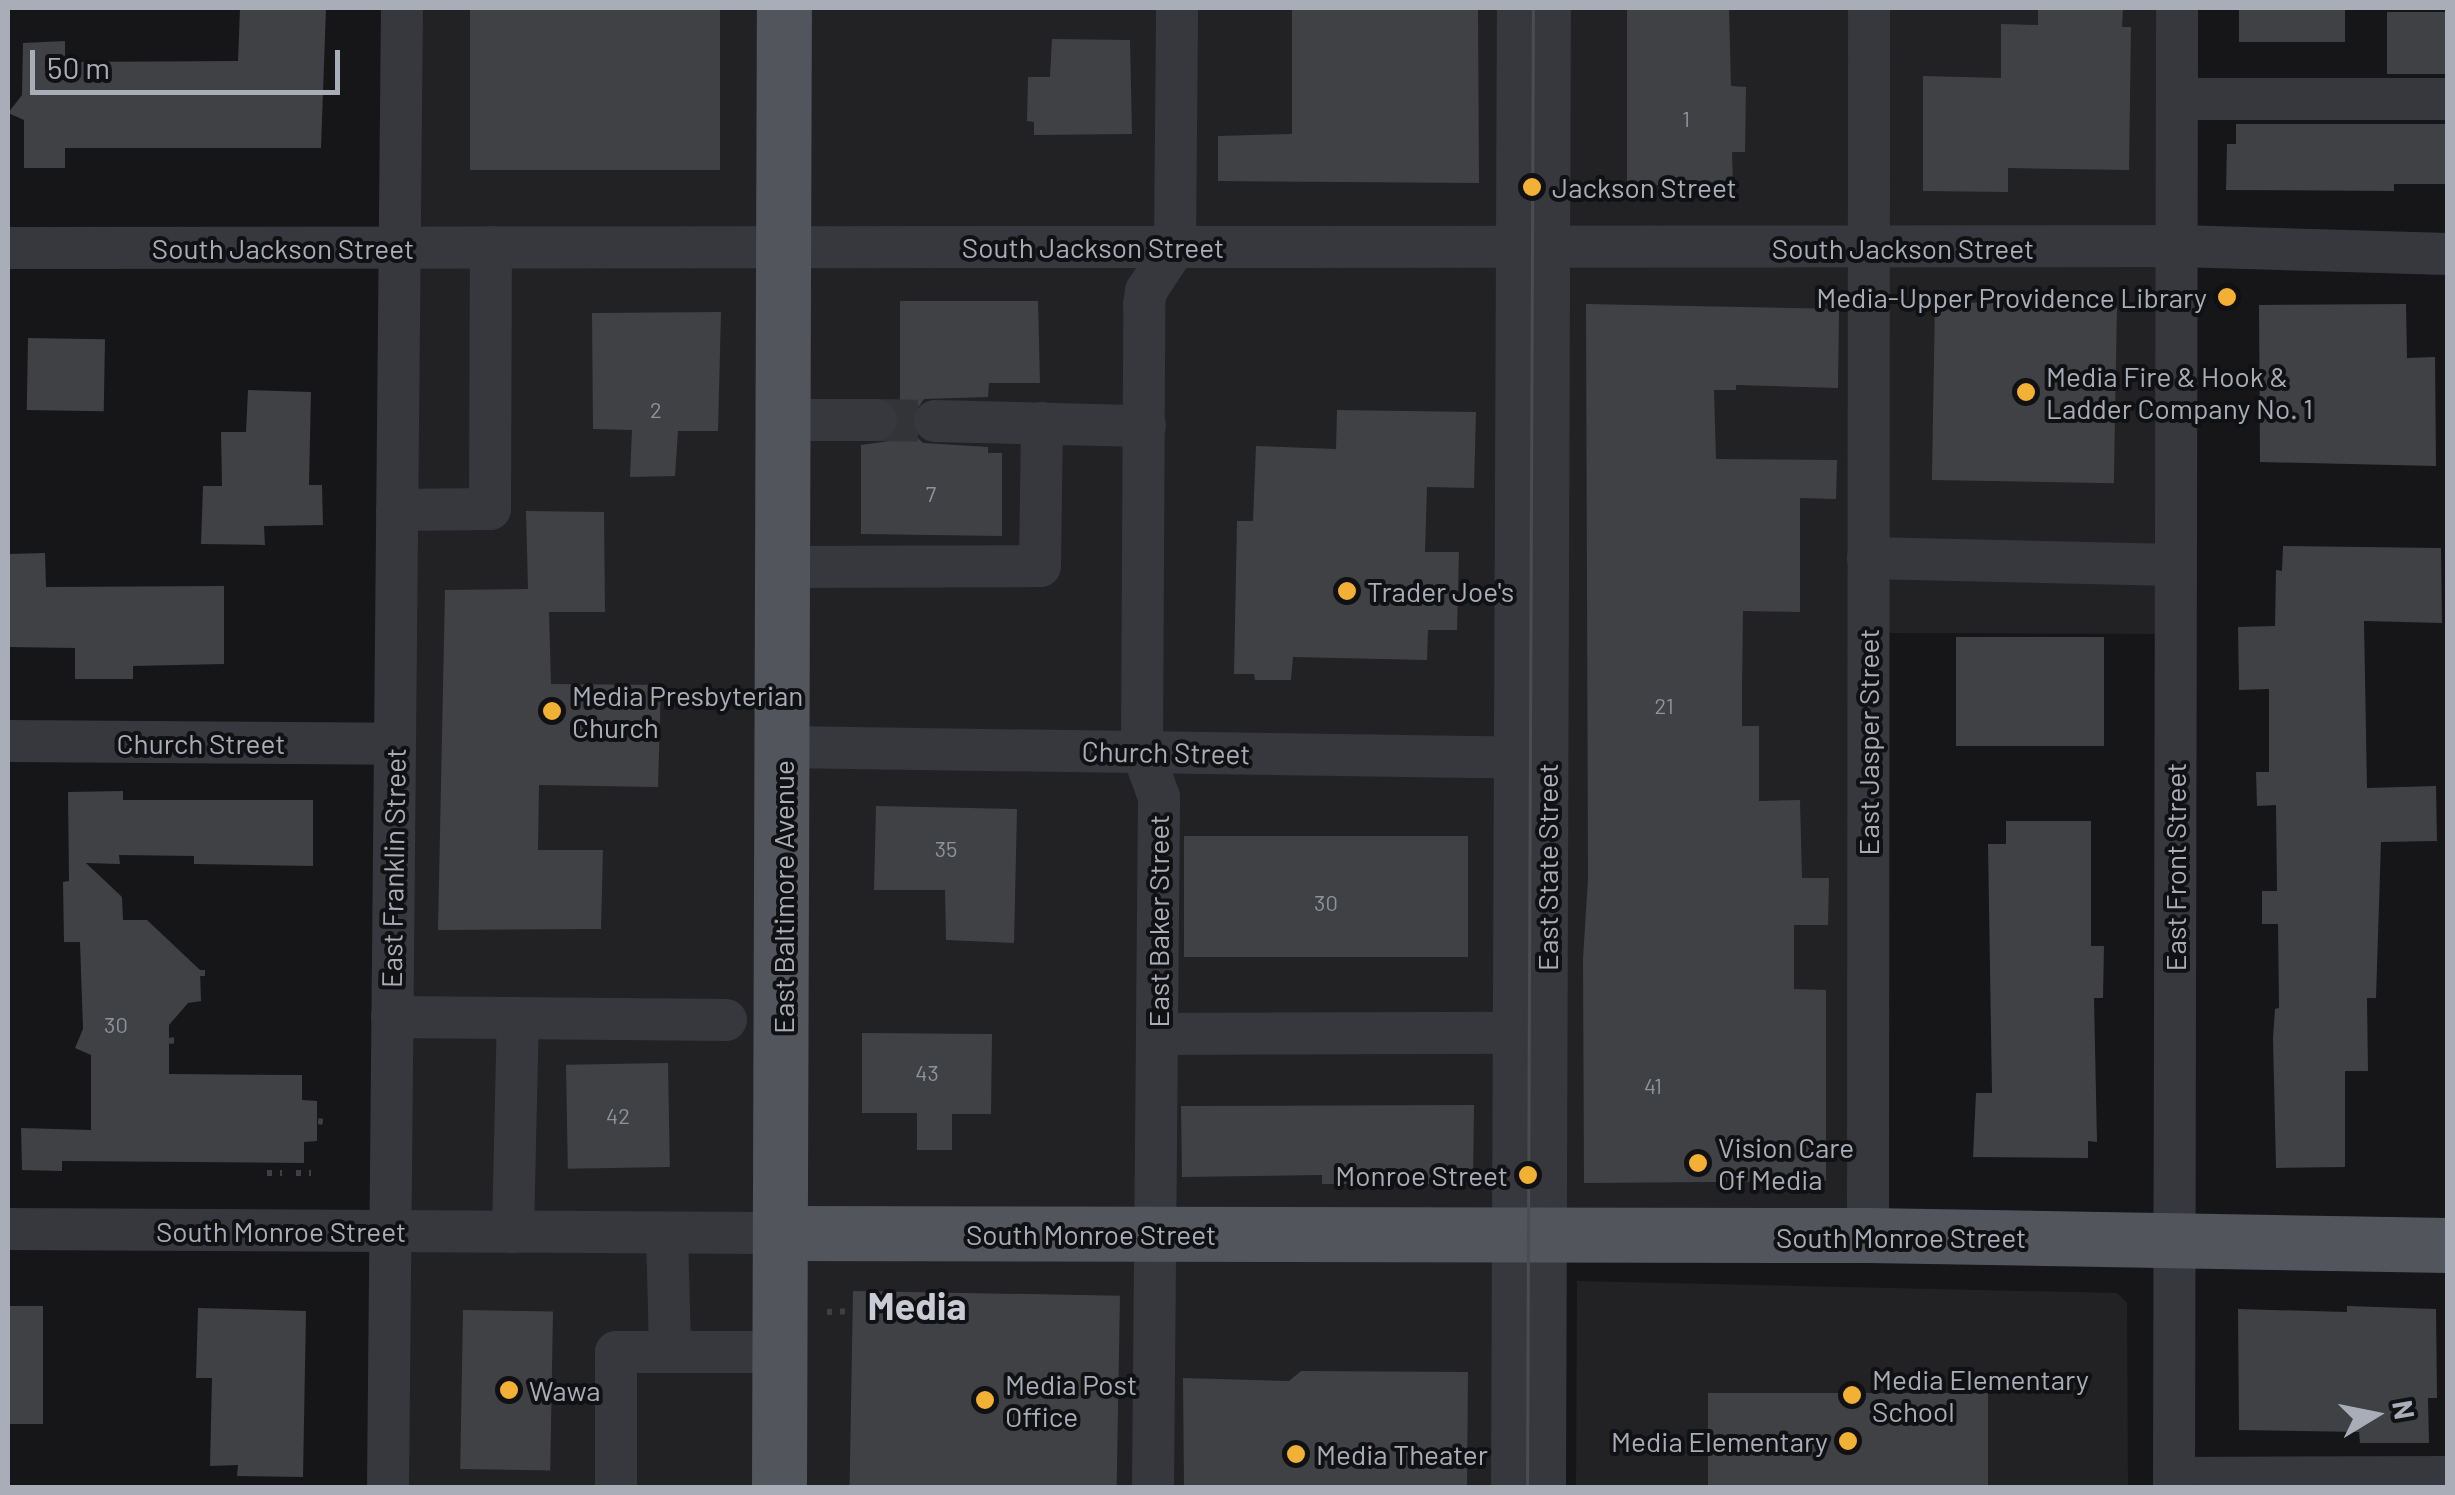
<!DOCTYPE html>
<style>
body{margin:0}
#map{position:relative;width:2455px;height:1495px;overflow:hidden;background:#161618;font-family:Barlow,sans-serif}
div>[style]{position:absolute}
.built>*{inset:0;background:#222225}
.building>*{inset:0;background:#404145;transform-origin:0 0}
.minor-tunnel>*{height:42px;margin-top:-21px;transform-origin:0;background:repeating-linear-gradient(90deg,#333438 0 42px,transparent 0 63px)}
.path>*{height:6px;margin-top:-3px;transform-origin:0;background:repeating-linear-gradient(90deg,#3d3f44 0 5px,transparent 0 13px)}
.minor>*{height:42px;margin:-21px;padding:0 21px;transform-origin:21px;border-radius:21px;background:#37383d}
.major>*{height:55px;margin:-27.5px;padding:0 27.5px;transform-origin:27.5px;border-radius:27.5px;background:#53555c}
.tram>*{height:2.5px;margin:-1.25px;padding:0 1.25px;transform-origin:1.25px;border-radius:1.25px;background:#4a4c52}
.dots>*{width:28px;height:28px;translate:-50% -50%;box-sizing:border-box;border:5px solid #111113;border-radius:50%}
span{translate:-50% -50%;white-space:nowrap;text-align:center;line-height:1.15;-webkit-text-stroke:8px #111113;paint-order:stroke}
.number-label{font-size:22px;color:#8e929b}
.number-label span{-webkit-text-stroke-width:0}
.poi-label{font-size:28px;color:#a8adb8}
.left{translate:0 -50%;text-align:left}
.right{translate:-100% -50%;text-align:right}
.street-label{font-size:28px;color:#a8adb8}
.district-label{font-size:38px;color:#c9ccd4;font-weight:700}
.frame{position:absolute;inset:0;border:10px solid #a8adb8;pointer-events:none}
.north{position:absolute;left:2325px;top:1365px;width:100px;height:100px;-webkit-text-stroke:8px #111113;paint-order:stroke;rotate:80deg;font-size:28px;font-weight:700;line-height:40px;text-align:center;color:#a8adb8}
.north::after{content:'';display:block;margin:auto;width:35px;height:45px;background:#a8adb8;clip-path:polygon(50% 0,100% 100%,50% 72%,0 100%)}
.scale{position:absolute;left:30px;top:50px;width:310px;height:45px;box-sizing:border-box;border:5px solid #a8adb8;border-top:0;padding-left:12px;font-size:30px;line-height:35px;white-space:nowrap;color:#a8adb8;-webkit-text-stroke:8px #111113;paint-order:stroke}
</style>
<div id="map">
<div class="built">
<div style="clip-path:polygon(401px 8px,2160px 8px,2159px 634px,1879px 633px,1877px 1212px,1495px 1210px,1494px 1487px,397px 1488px)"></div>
<div style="clip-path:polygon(1577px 1281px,2117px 1293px,2127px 1303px,2128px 1487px,1576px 1488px)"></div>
</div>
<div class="building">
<div style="clip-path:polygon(240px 8px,326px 8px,321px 148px,65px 148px,65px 168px,24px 168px,24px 120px,8px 113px,22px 95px,23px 43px,65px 41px,65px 62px,238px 61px)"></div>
<div style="left:470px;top:8px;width:250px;height:162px"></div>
<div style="clip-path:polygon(1292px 8px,1478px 8px,1479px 183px,1218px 181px,1218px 136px,1292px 134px)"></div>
<div style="clip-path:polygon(1627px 8px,1729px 8px,1731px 86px,1746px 87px,1745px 152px,1732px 152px,1733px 185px,1627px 185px)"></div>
<div style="clip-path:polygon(2038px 8px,2123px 8px,2122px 27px,2131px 27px,2129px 170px,2008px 168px,2008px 192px,1923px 191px,1923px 76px,2001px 78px,2001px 24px,2038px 25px)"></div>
<div style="left:2239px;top:8px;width:106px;height:34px"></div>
<div style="left:2448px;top:12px;width:62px;height:61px;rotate:90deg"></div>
<div style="clip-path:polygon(1052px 39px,1130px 40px,1132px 134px,1034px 135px,1034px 122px,1027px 121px,1028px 77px,1050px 77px)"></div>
<div style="clip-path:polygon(2236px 124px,2448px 124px,2448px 184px,2394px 184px,2394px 191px,2226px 190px,2227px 144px,2236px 144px)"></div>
<div style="clip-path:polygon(900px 301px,1038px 301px,1040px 383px,989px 383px,988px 397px,924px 399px,910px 419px,914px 434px,923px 443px,988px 447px,988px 453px,1002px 453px,1002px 536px,861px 534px,861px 445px,889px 441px,901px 421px,891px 401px,900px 401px)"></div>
<div style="left:1935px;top:302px;width:182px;height:178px;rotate:1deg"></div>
<div style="clip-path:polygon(1586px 304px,1839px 309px,1838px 388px,1736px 385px,1736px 390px,1714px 390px,1716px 459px,1837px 460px,1836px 499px,1800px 498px,1800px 612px,1743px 611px,1742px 688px,1742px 726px,1759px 726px,1759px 801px,1800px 800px,1802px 878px,1829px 878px,1828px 925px,1794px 925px,1794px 989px,1826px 990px,1826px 1181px,1584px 1183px,1583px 958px,1588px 879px)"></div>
<div style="clip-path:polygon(2406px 304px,2407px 358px,2435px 357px,2436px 466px,2260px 462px,2259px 305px)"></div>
<div style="clip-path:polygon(721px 312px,718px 431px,678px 431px,675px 476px,630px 477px,632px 430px,593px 429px,592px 313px)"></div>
<div style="left:28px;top:338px;width:77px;height:72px;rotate:1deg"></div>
<div style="clip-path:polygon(248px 390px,311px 392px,309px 485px,322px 485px,323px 525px,264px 526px,265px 545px,201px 544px,203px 486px,222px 486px,221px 432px,246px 432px)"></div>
<div style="clip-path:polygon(1337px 410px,1476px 412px,1474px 488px,1427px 487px,1425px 552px,1459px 552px,1457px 630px,1428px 630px,1427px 660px,1293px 657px,1291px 680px,1255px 680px,1254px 674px,1234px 674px,1237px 521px,1253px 521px,1256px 446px,1336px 449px)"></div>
<div style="clip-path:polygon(526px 511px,604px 512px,605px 612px,549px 612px,551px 684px,661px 685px,658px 787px,539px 785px,538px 850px,603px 850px,601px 929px,438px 930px,445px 590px,528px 589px)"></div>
<div style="clip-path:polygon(2283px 546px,2441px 548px,2442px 623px,2364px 621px,2367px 788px,2436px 786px,2437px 841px,2381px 842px,2376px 998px,2367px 998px,2368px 1071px,2345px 1071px,2345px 1167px,2276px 1168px,2273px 1038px,2275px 1009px,2279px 1008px,2278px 924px,2262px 924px,2262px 891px,2277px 891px,2276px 805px,2257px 806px,2256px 772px,2269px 772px,2269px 689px,2239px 690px,2238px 627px,2275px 626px,2276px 570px,2282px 571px)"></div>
<div style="clip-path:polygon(45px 553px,46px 587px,224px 586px,224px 664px,133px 666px,133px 679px,75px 679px,75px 648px,8px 647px,8px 554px)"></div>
<div style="left:1956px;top:637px;width:148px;height:109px"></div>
<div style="clip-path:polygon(123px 791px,123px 800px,313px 800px,313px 866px,194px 864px,194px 856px,119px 855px,120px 864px,86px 863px,122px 897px,123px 920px,147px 920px,200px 970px,201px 1001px,188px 1003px,169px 1025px,169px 1074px,302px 1075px,302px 1100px,317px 1101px,317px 1141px,304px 1142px,304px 1163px,62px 1161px,62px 1171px,22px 1170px,21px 1128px,91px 1130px,91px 1055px,75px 1048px,83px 1029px,80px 942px,64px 942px,63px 882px,69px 881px,68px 792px)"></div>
<div style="clip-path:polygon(876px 806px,1017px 809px,1014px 943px,946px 940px,945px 890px,874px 890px)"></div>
<div style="clip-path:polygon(2006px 821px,2091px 821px,2091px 946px,2104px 946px,2103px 998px,2094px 998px,2097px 1142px,2088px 1141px,2088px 1158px,1973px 1157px,1976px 1093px,1992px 1093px,1988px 844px,2006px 844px)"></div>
<div style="left:1184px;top:836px;width:284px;height:121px"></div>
<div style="clip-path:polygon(862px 1033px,992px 1034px,991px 1114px,952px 1114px,952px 1150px,917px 1150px,917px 1113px,862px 1113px)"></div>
<div style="left:668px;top:1063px;width:104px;height:102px;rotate:89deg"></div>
<div style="clip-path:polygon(1474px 1105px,1473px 1184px,1322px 1184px,1322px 1175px,1182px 1177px,1181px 1106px)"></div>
<div style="left:853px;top:1291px;width:267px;height:197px;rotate:1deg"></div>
<div style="left:8px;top:1306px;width:35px;height:118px"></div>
<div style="clip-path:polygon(2347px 1306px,2436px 1309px,2437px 1398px,2428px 1398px,2429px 1443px,2360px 1443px,2359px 1432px,2239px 1430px,2238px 1309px,2347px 1312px)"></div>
<div style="clip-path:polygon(198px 1308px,306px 1311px,303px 1477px,237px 1476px,238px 1465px,210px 1466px,212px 1378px,196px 1378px)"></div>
<div style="left:463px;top:1310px;width:90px;height:159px;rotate:1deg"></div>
<div style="clip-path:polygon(1301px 1371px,1468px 1372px,1467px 1488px,1184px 1488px,1183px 1378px,1289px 1381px)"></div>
<div style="left:1988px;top:1393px;width:95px;height:280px;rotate:90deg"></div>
</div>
<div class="minor-tunnel">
<div style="left:876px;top:420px;width:59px;rotate:1deg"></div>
</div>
<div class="path">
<div style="left:200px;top:973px;width:11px"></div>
<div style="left:169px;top:1041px;width:7px;rotate:-8deg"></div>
<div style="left:318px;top:1121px;width:5px;rotate:11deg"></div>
<div style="left:267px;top:1173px;width:15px"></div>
<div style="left:296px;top:1173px;width:15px"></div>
<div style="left:827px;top:1312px;width:24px;rotate:-2deg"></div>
</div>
<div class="minor">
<div style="left:2177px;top:99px;width:271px"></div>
<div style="left:8px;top:248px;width:2171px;rotate:-0.05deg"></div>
<div style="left:2179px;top:246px;width:269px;rotate:1.7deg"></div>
<div style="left:784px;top:420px;width:92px"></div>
<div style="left:935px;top:421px;width:210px;rotate:1.4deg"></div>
<div style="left:397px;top:510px;width:93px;rotate:-0.6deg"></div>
<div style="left:490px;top:509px;width:262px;rotate:-89.8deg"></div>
<div style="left:1868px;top:558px;width:307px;rotate:1.3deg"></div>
<div style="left:785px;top:567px;width:255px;rotate:-0.2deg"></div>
<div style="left:1040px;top:566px;width:143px;rotate:-89.2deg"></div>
<div style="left:8px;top:741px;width:387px;rotate:0.4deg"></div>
<div style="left:784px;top:747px;width:758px;rotate:0.83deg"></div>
<div style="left:392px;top:1017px;width:334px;rotate:0.5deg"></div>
<div style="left:1158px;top:1034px;width:356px;rotate:-0.2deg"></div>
<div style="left:8px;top:1229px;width:774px;rotate:0.3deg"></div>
<div style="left:513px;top:1232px;width:214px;rotate:-88.7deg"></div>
<div style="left:667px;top:1233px;width:118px;rotate:88.5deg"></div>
<div style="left:1868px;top:1235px;width:1227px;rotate:-89.95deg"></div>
<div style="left:2174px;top:1478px;width:274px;rotate:-0.2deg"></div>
<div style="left:388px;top:1488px;width:1480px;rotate:-89.46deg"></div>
<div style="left:616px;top:1488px;width:136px;rotate:-90deg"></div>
<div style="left:616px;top:1352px;width:165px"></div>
<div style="left:1153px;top:1488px;width:691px;rotate:-89.5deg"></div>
<div style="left:1159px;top:797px;width:49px;rotate:-110.3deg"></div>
<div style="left:1142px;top:751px;width:446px;rotate:-89.7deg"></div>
<div style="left:1144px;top:305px;width:14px;rotate:-82deg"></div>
<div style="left:1146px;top:291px;width:53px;rotate:-56.6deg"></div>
<div style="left:1175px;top:247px;width:239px;rotate:-89.5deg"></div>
<div style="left:1512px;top:1488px;width:1480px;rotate:-89.77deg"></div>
<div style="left:1545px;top:1488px;width:1480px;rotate:-89.81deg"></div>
<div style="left:2174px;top:1488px;width:1480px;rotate:-89.88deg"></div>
</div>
<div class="major">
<div style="left:782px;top:1233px;width:1086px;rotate:0.11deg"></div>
<div style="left:1868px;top:1235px;width:580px;rotate:0.99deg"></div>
<div style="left:779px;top:1488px;width:1480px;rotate:-89.81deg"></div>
</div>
<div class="tram">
<div style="left:1527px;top:1488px;width:1480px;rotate:-89.77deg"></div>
</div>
<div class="dots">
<div style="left:1532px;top:187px;background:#f2b134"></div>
<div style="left:2227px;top:297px;background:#f2b134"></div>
<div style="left:2026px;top:392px;background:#f2b134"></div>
<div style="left:1347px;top:591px;background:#f2b134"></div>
<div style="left:552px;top:711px;background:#f2b134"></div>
<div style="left:1698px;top:1163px;background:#f2b134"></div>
<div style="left:1528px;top:1175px;background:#f2b134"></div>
<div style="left:509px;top:1390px;background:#f2b134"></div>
<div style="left:1852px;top:1395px;background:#f2b134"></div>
<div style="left:985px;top:1400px;background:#f2b134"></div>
<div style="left:1848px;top:1441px;background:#f2b134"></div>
<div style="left:1296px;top:1454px;background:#f2b134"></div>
</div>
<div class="number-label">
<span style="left:1686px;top:119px">1</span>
<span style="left:656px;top:410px">2</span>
<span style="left:931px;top:494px">7</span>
<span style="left:1664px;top:706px">21</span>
<span style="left:946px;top:849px">35</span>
<span style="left:1326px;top:903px">30</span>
<span style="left:116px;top:1025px">30</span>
<span style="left:927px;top:1073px">43</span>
<span style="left:1653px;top:1086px">41</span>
<span style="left:618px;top:1116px">42</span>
</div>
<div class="poi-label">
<span class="left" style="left:1552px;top:187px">Jackson Street</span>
<span class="right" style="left:2207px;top:297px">Media-Upper Providence Library</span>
<span class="left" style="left:2046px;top:392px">Media Fire &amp; Hook &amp;<br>Ladder Company No. 1</span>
<span class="left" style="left:1367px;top:591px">Trader Joe's</span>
<span class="left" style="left:572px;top:711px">Media Presbyterian<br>Church</span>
<span class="left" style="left:1718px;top:1163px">Vision Care<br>Of Media</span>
<span class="right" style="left:1508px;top:1175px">Monroe Street</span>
<span class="left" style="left:1872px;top:1395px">Media Elementary<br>School</span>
<span class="left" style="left:1005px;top:1400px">Media Post<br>Office</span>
<span class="left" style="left:529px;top:1390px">Wawa</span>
<span class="right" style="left:1828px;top:1441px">Media Elementary</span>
<span class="left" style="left:1316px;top:1454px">Media Theater</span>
</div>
<div class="street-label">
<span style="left:1093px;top:247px">South Jackson Street</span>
<span style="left:283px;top:248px">South Jackson Street</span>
<span style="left:1903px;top:248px">South Jackson Street</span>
<span style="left:1868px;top:742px;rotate:-90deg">East Jasper Street</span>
<span style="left:201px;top:743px">Church Street</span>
<span style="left:1166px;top:752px;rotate:1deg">Church Street</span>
<span style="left:1547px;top:867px;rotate:-90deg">East State Street</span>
<span style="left:2175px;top:867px;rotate:-90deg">East Front Street</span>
<span style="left:393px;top:868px;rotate:-89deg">East Franklin Street</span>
<span style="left:783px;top:897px;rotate:-90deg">East Baltimore Avenue</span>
<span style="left:1158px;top:921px;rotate:-90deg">East Baker Street</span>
<span style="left:281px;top:1231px">South Monroe Street</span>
<span style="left:1091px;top:1234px">South Monroe Street</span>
<span style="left:1901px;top:1237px">South Monroe Street</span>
</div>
<div class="district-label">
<span style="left:917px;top:1306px">Media</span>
</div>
<div class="frame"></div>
<div class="north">N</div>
<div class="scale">50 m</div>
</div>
